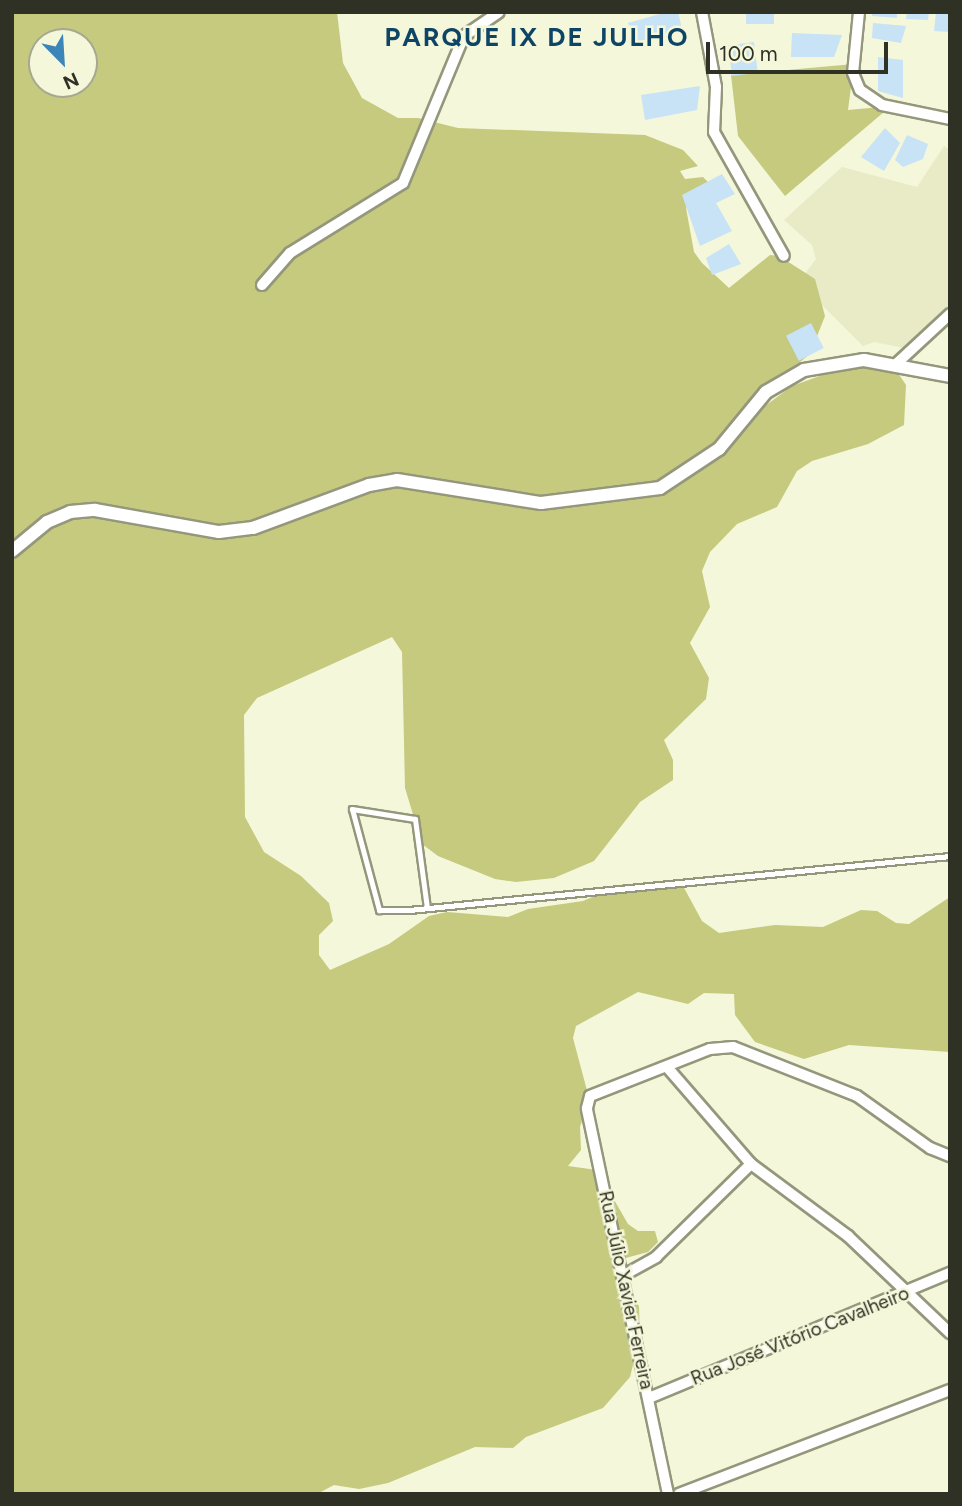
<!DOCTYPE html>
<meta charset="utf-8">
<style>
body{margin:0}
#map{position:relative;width:962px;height:1506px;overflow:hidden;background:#f4f7d9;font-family:Figtree,sans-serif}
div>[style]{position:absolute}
.built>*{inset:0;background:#e8ebc6}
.forest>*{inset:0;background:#c5ca7e}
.building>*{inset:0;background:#c8e2f6;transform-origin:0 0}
.roads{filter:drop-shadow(2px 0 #95977c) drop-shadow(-2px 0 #95977c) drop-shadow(0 2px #95977c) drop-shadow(0 -2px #95977c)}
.service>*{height:5px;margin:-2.5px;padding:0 2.5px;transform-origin:2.5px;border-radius:2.5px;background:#fff}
.minor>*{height:10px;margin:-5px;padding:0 5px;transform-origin:5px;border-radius:5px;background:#fff}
.tertiary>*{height:12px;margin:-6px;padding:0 6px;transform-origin:6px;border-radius:6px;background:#fff}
span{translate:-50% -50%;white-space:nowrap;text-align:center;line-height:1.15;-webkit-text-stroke:5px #f4f7d9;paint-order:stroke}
.street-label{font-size:19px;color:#303125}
.district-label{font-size:26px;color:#0e4567;font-weight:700;letter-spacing:2px}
.frame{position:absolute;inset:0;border:14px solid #303125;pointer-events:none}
.north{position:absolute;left:28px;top:28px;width:70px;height:70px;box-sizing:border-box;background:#f4f7d9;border:2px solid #a6a891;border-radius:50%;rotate:156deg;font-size:19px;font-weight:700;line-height:28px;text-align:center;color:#303125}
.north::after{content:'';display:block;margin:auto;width:24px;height:32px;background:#3b85b9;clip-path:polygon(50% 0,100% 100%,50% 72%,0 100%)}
.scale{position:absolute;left:706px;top:42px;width:182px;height:32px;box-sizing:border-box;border:4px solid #303125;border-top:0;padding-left:9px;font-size:21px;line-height:24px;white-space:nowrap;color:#303125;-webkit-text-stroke:5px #f4f7d9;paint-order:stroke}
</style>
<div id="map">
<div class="built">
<div style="clip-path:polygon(944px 146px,950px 150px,950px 310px,909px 349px,874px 342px,863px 346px,799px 282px,816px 259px,812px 245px,784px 220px,842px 167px,917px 187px)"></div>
</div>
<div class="forest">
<div style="clip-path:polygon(evenodd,12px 12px,337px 12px,343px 63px,362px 98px,398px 118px,418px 118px,458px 128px,645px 135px,683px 150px,698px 166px,680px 171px,685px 179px,703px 177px,708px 182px,686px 208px,694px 252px,702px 263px,729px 288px,770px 255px,779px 256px,815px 279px,825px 316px,810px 354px,770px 386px,742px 423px,792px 386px,853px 364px,896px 370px,906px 385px,904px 425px,868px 444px,812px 461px,797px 471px,777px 507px,737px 524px,710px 552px,702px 571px,710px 607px,690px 643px,709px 678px,706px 699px,664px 740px,673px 760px,673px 780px,640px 802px,594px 861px,554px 878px,516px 882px,495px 879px,438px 856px,422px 844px,405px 788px,402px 652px,392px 637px,257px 698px,244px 715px,245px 817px,264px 852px,301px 876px,329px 903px,333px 921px,319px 935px,319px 955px,330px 970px,389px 944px,429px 916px,447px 912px,508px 917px,528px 909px,583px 901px,623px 884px,683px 886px,702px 921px,719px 933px,775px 925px,823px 927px,861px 910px,877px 911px,896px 923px,909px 924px,950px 897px,950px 1052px,849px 1045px,804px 1059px,755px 1042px,735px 1015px,734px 994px,704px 993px,688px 1004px,638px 992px,576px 1026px,573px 1038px,589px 1098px,580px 1127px,581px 1150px,568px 1166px,597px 1170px,628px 1224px,638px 1231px,655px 1231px,658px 1242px,648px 1252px,622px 1259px,628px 1291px,639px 1306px,640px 1337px,630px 1377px,603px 1408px,526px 1437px,513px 1448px,475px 1447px,388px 1483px,359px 1489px,334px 1485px,317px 1494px,12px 1494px,12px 12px,42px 42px,84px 42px,84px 84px,42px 84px,42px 42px)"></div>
<div style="clip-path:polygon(854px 64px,848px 110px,891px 106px,785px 196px,738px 136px,731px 75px)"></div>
</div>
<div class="building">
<div style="clip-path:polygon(667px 12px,678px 12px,682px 29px,634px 43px,628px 23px)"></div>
<div style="left:746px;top:12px;width:28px;height:12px"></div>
<div style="clip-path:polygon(872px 12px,897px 12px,897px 18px,872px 16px)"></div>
<div style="clip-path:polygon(907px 12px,929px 12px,928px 20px,906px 19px)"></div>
<div style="clip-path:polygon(936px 12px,950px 12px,950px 32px,934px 31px)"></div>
<div style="clip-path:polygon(873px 23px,906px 26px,901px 43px,872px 38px)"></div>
<div style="clip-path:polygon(792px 33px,842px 35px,834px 57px,791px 57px)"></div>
<div style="left:754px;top:42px;width:31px;height:26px;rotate:83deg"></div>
<div style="clip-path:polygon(878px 57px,903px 60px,903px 98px,878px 91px)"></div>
<div style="clip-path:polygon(700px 86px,697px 110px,645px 120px,641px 95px)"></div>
<div style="clip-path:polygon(885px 128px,900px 143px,884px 171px,861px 157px)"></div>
<div style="clip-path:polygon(907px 135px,928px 144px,923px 159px,903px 167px,895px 160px)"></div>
<div style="clip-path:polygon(722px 174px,735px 194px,716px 203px,732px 231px,700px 246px,682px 195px)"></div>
<div style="clip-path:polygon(729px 244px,741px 264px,712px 275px,706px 258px)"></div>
<div style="left:811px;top:323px;width:28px;height:28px;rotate:63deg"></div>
</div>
<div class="roads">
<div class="service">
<div style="left:427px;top:908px;width:90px;rotate:-97.7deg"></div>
<div style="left:415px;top:819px;width:64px;rotate:-171deg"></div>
<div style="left:352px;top:809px;width:105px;rotate:75deg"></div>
<div style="left:379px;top:910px;width:30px"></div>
<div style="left:409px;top:910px;width:544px;rotate:-5.7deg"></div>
</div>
<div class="minor">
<div style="left:702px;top:12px;width:76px;rotate:79.4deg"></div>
<div style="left:716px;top:87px;width:45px;rotate:92.5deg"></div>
<div style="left:714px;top:132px;width:142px;rotate:60.6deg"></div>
<div style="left:859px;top:12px;width:61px;rotate:95.6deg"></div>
<div style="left:853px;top:73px;width:18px;rotate:68deg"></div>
<div style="left:860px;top:90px;width:27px;rotate:34deg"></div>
<div style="left:882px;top:105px;width:69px;rotate:11.6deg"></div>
<div style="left:262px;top:285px;width:43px;rotate:-48.8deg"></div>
<div style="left:290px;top:253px;width:133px;rotate:-31.8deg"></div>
<div style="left:403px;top:183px;width:159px;rotate:-67.5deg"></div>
<div style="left:464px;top:36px;width:42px;rotate:-34.4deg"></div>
<div style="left:895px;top:365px;width:75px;rotate:-42.8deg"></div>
<div style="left:667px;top:1067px;width:128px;rotate:49.1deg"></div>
<div style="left:751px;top:1164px;width:121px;rotate:36.6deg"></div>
<div style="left:848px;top:1236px;width:141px;rotate:43.6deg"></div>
<div style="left:624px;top:1275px;width:37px;rotate:-29deg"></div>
<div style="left:656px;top:1257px;width:133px;rotate:-44.4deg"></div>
<div style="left:649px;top:1398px;width:326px;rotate:-22.6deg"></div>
<div style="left:668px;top:1494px;width:394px;rotate:-101.9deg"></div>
<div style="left:587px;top:1108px;width:12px;rotate:-76deg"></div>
<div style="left:590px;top:1096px;width:129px;rotate:-21.4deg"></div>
<div style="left:710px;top:1049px;width:23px;rotate:-5deg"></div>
<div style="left:733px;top:1047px;width:133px;rotate:21.6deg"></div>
<div style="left:857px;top:1096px;width:90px;rotate:35.5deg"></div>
<div style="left:930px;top:1148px;width:22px;rotate:22deg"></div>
<div style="left:679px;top:1494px;width:290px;rotate:-21deg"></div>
</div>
<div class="tertiary">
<div style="left:12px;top:551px;width:45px;rotate:-39.6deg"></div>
<div style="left:47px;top:522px;width:25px;rotate:-23deg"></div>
<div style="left:70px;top:512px;width:25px;rotate:-5deg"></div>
<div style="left:95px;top:510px;width:126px;rotate:10.1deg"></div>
<div style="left:219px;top:532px;width:34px;rotate:-7deg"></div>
<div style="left:253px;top:528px;width:124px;rotate:-20.3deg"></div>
<div style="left:369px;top:485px;width:28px;rotate:-10deg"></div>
<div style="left:397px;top:480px;width:146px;rotate:9.1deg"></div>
<div style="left:541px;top:503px;width:120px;rotate:-7.2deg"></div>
<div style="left:660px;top:488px;width:71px;rotate:-33.5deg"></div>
<div style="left:719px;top:449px;width:74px;rotate:-50.5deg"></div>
<div style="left:766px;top:392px;width:44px;rotate:-30.1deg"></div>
<div style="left:804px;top:370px;width:61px;rotate:-9.5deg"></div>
<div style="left:864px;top:360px;width:87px;rotate:10.5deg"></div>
</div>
</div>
<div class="street-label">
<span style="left:626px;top:1290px;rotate:78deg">Rua Júlio Xavier Ferreira</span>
<span style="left:800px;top:1336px;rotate:-22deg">Rua José Vitório Cavalheiro</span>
</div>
<div class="district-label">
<span style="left:537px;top:38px">PARQUE IX DE JULHO</span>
</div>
<div class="frame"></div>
<div class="north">N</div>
<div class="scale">100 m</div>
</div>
